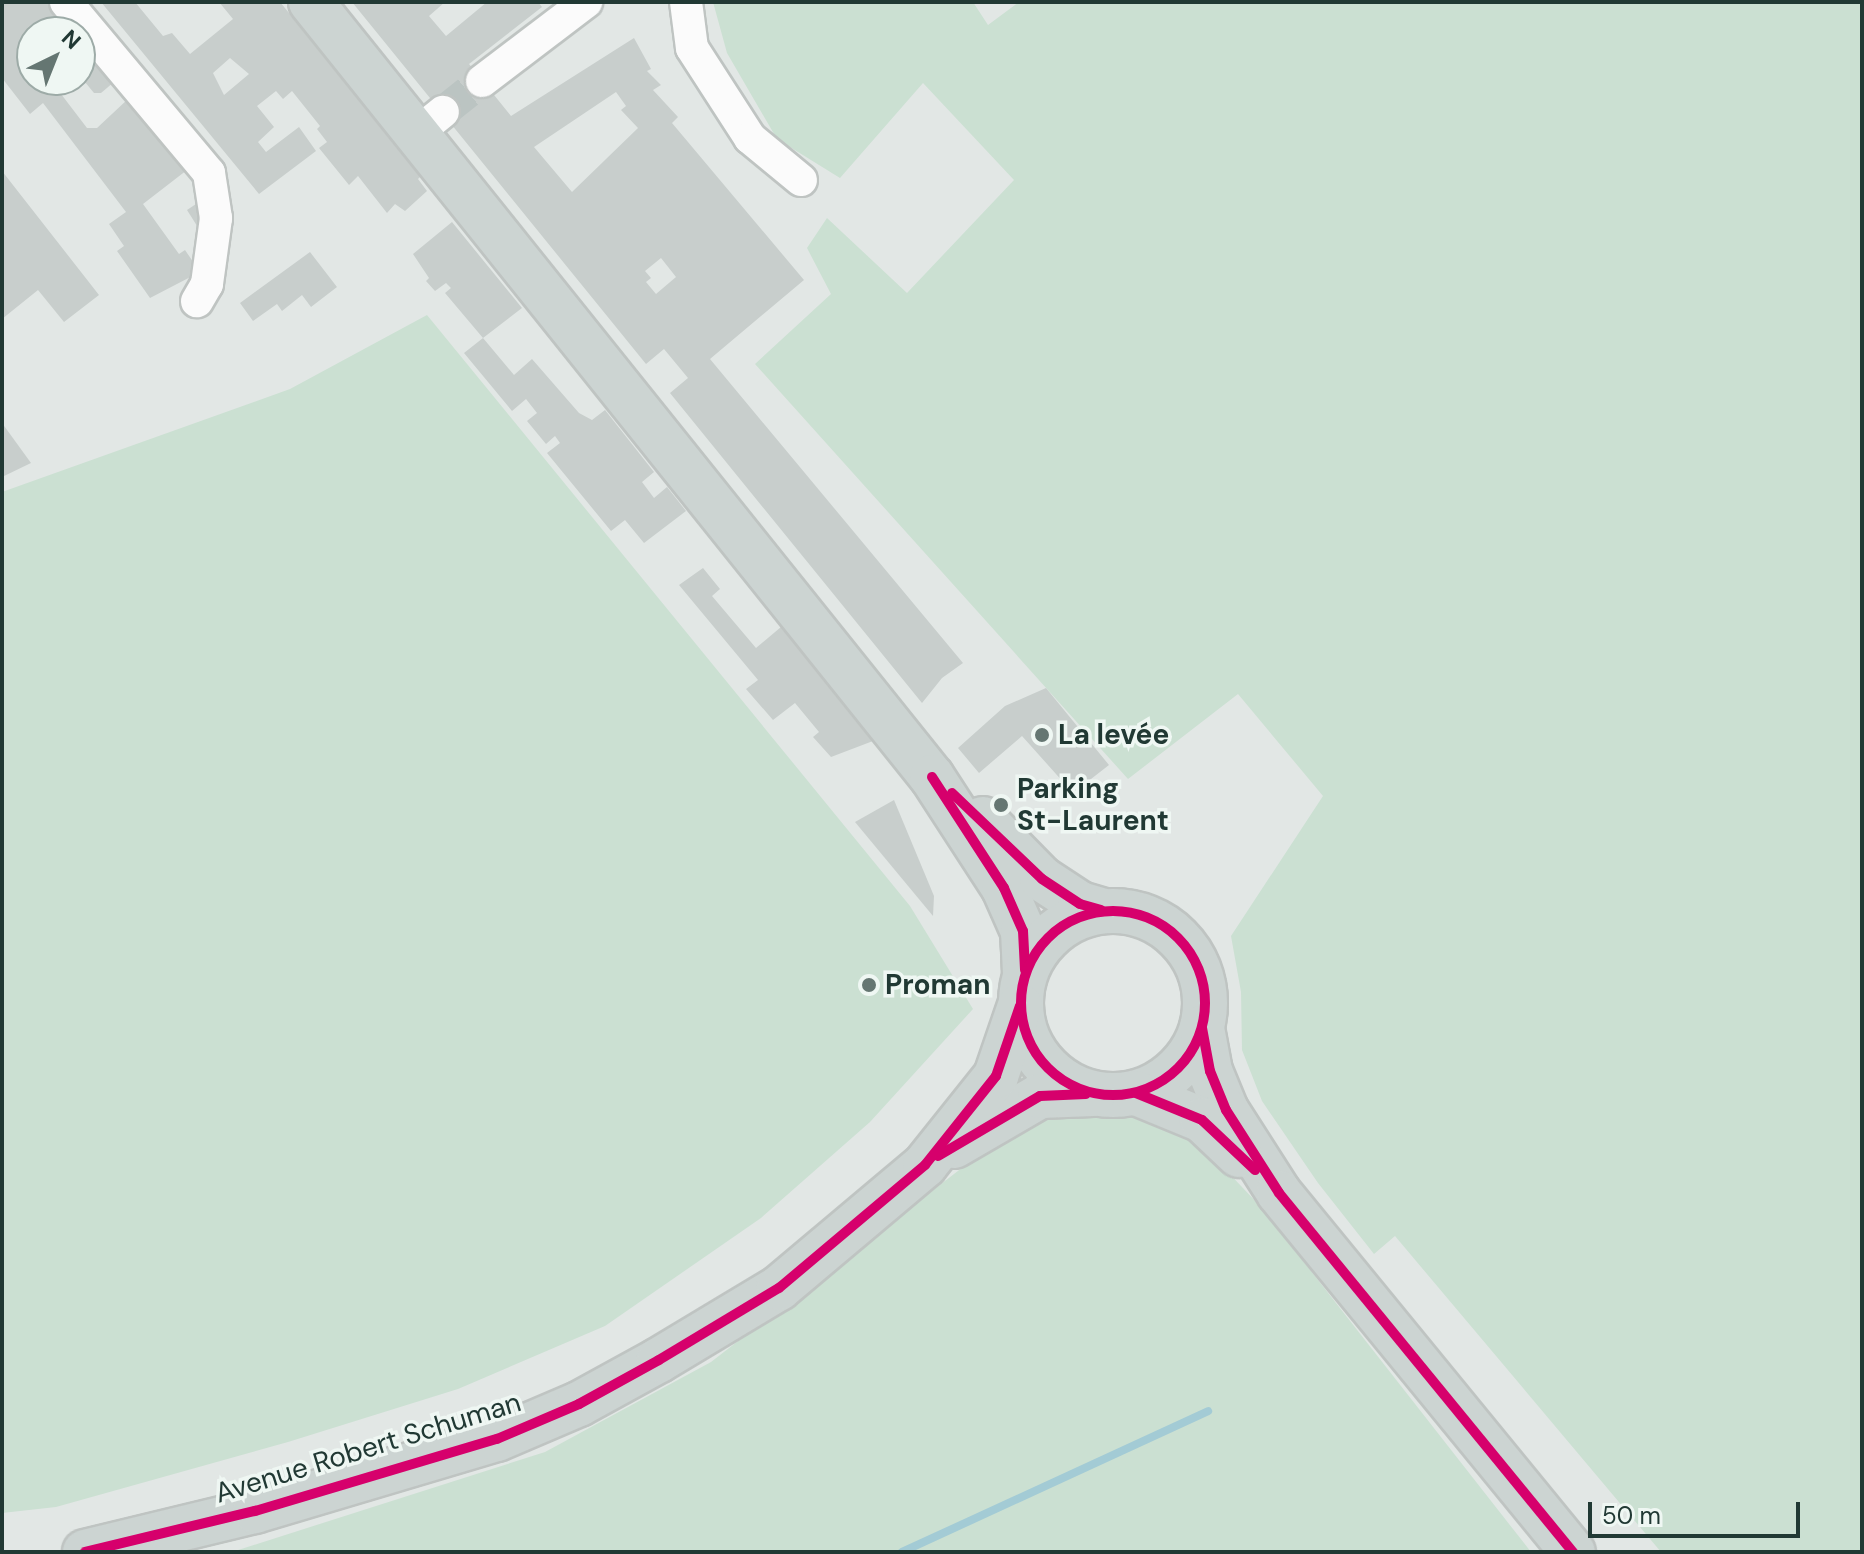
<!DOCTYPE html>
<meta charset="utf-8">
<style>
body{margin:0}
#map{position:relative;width:1864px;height:1554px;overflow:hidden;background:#e2e7e5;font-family:"DM Sans",sans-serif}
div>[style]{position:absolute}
.green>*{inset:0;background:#cbe0d2}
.stream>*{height:8px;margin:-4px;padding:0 4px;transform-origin:4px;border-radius:4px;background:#a3cbd5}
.building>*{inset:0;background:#c8cecc}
.minor-tunnel>*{height:32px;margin-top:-16px;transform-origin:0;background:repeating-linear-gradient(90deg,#bbc4c2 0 32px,transparent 0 48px)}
.roads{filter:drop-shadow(2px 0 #bfc4c2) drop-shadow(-2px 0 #bfc4c2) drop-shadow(0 2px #bfc4c2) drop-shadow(0 -2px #bfc4c2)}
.minor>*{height:32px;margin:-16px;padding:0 16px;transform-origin:16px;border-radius:16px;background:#fbfbfb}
.primary>*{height:44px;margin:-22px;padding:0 22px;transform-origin:22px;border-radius:22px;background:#ccd4d2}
.primary>.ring{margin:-22px;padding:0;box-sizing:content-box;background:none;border:44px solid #ccd4d2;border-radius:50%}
.cycleway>*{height:10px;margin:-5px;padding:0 5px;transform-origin:5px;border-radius:5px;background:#d6006c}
.cycleway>.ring{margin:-5px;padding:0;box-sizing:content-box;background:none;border:10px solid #d6006c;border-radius:50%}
.dots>*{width:22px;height:22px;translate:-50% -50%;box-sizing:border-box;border:4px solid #eff7f3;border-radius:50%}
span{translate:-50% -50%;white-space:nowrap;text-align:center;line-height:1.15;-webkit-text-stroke:7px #eff7f3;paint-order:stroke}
.poi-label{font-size:28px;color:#213934;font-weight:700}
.left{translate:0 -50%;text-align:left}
.street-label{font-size:28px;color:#213934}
.frame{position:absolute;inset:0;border:4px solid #213934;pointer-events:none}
.north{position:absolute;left:16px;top:16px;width:80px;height:80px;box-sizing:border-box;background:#eff7f3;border:2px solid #9daba7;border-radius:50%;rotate:43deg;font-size:22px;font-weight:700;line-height:32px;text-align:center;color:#213934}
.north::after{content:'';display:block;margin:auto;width:28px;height:36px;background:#657672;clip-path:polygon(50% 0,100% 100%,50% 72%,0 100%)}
.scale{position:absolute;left:1588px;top:1502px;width:212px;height:36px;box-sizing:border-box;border:4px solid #213934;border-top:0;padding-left:10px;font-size:24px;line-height:28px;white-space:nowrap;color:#213934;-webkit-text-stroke:6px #eff7f3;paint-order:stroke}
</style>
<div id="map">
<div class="green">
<div style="clip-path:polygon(713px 2px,973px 2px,988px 25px,1019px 2px,1862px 2px,1862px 1552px,1661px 1552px,1395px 1236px,1374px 1254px,1318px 1183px,1262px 1101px,1242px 1050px,1241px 992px,1231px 936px,1323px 796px,1238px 694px,1128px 779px,755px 364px,831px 294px,807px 248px,827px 218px,907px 293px,1014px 180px,923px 83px,840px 178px,777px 139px,727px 53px)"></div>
<div style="clip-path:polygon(427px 315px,910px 906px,973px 1009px,870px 1122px,761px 1218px,605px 1326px,458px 1389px,288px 1442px,56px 1507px,2px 1513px,2px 492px,290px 389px)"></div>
<div style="clip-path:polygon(1070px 1110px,1105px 1119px,1152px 1117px,1187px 1129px,1260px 1206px,1531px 1552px,232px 1552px,545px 1452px,711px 1362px,1025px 1119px)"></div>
</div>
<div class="stream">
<div style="left:902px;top:1552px;width:337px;rotate:-24.7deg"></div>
</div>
<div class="building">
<div style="clip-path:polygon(2px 2px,48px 2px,73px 32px,32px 32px,32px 80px,58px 80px,58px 90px,87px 128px,97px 128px,128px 99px,187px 170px,143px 204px,179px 254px,185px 250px,200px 272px,150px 298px,117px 251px,124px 246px,109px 224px,126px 212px,43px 103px,30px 114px,2px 78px)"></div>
<div style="clip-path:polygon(evenodd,101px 2px,135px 2px,163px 36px,172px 33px,190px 54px,233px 19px,219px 2px,280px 2px,422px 175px,418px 179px,427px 191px,405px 211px,395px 204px,387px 213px,358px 176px,349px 185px,319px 148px,327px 142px,317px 129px,320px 126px,292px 91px,283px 99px,276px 91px,257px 106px,274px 127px,258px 142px,266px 152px,299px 127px,316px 151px,259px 194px,101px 2px,230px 58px,249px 74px,224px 95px,213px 73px,230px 58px)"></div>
<div style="clip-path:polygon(evenodd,352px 2px,445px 2px,429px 16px,446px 36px,487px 2px,538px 2px,542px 7px,469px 64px,511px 116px,634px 38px,651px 69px,647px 71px,661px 85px,653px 90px,678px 117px,672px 123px,804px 280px,710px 359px,963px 663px,942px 678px,922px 703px,670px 393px,688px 378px,664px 349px,646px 364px,352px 2px,616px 92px,626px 106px,621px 110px,638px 128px,572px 192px,534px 147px,616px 92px,352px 2px,661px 258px,676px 277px,656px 294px,646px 282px,651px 278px,645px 271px,661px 258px)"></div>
<div style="clip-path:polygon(80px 41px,114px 82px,101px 93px,94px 93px,80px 76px)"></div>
<div style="clip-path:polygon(2px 171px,99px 295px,64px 322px,38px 290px,2px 319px)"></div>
<div style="clip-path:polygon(205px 198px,199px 229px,187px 210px)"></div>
<div style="clip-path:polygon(452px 222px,522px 308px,483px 338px,514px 375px,532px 359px,579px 413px,592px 420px,605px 410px,654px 472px,642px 482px,654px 498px,667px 487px,686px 511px,644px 543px,625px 520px,611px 531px,547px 453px,560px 443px,555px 436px,546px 444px,527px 421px,537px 413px,526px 399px,512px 411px,464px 353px,483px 338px,445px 293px,451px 288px,446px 283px,435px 291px,426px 281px,429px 278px,413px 254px)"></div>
<div style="clip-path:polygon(310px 252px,337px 287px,311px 307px,302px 295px,282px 311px,277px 304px,253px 321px,240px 303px)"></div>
<div style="clip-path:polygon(2px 423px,31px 463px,2px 477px)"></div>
<div style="clip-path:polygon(703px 568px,720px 589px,712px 596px,756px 648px,781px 627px,873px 741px,831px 757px,813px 737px,819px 732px,795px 703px,773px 720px,746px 689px,758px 680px,679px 585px)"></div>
<div style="clip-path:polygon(1046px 688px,1109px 765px,1073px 793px,1022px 736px,979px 773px,958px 748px,1005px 706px)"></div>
<div style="clip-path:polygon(894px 800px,934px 896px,933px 916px,855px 822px)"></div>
</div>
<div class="minor-tunnel">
<div style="left:443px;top:112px;width:50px;rotate:-38.5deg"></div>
</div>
<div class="roads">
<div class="minor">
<div style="left:66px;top:2px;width:223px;rotate:50.1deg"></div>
<div style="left:209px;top:173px;width:46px;rotate:81.2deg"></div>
<div style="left:216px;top:218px;width:67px;rotate:97.8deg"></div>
<div style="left:207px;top:284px;width:20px;rotate:120deg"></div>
<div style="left:686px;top:2px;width:46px;rotate:82.6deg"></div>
<div style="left:692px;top:48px;width:107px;rotate:57.2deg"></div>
<div style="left:750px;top:138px;width:66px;rotate:39.5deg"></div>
<div style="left:482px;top:81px;width:131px;rotate:-37.2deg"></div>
<div style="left:418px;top:132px;width:32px;rotate:-39deg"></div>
</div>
<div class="primary">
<div style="left:311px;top:2px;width:993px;rotate:51.3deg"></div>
<div style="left:932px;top:777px;width:132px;rotate:57deg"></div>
<div style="left:1004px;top:888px;width:47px;rotate:66.2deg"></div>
<div style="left:1023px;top:931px;width:43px;rotate:87.3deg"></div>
<div style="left:983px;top:819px;width:84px;rotate:45.5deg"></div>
<div style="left:1042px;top:879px;width:45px;rotate:33.3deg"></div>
<div style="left:1080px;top:904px;width:22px;rotate:16deg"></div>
<div class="ring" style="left:1021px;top:911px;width:140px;height:140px"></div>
<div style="left:1202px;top:1028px;width:44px;rotate:79.5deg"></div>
<div style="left:1210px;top:1071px;width:42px;rotate:67.7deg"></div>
<div style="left:1226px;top:1110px;width:98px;rotate:57.4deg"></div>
<div style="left:1279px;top:1193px;width:464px;rotate:50.7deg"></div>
<div style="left:1136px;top:1093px;width:71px;rotate:22.2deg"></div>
<div style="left:1202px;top:1120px;width:51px;rotate:43.4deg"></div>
<div style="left:954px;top:1146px;width:99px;rotate:-30.2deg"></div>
<div style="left:1040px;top:1096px;width:53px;rotate:-2.2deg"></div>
<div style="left:85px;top:1552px;width:175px;rotate:-13.6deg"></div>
<div style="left:255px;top:1511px;width:252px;rotate:-16.6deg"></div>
<div style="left:497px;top:1439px;width:89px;rotate:-23.1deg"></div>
<div style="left:579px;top:1404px;width:91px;rotate:-28.8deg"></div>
<div style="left:659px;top:1360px;width:140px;rotate:-31deg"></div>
<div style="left:779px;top:1288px;width:191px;rotate:-40.1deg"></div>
<div style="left:925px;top:1165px;width:114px;rotate:-51.4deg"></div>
<div style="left:996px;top:1076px;width:74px;rotate:-71.1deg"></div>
</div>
</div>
<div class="cycleway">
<div style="left:932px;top:777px;width:132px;rotate:57deg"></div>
<div style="left:1004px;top:888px;width:47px;rotate:66.2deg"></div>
<div style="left:1023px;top:931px;width:39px;rotate:87deg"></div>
<div style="left:952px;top:793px;width:124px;rotate:43.7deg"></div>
<div style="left:1042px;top:879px;width:45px;rotate:33.3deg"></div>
<div style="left:1080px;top:904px;width:22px;rotate:16deg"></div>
<div class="ring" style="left:1021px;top:911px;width:174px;height:174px"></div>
<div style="left:1202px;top:1028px;width:44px;rotate:79.5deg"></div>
<div style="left:1210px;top:1071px;width:42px;rotate:67.7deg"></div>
<div style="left:1226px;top:1110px;width:98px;rotate:57.4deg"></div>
<div style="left:1279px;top:1193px;width:464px;rotate:50.7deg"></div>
<div style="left:1136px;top:1093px;width:71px;rotate:22.2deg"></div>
<div style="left:1202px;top:1120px;width:73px;rotate:43.3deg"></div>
<div style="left:938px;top:1156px;width:118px;rotate:-30.5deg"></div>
<div style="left:1040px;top:1096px;width:46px;rotate:-2.5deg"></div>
<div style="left:85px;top:1552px;width:175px;rotate:-13.6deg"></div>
<div style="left:255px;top:1511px;width:252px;rotate:-16.6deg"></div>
<div style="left:497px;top:1439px;width:89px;rotate:-23.1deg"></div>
<div style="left:579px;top:1404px;width:91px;rotate:-28.8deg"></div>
<div style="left:659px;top:1360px;width:140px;rotate:-31deg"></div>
<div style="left:779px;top:1288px;width:191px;rotate:-40.1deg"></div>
<div style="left:925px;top:1165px;width:114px;rotate:-51.4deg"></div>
<div style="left:996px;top:1076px;width:74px;rotate:-71.1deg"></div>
</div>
<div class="dots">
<div style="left:1042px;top:735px;background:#657672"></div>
<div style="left:1001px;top:805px;background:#657672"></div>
<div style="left:869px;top:985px;background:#657672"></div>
</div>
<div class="poi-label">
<span class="left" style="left:1058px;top:735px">La levée</span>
<span class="left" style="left:1017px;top:805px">Parking<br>St-Laurent</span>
<span class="left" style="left:885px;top:985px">Proman</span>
</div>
<div class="street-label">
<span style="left:368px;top:1448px;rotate:-17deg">Avenue Robert Schuman</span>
</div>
<div class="frame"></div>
<div class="north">N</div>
<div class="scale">50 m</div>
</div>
